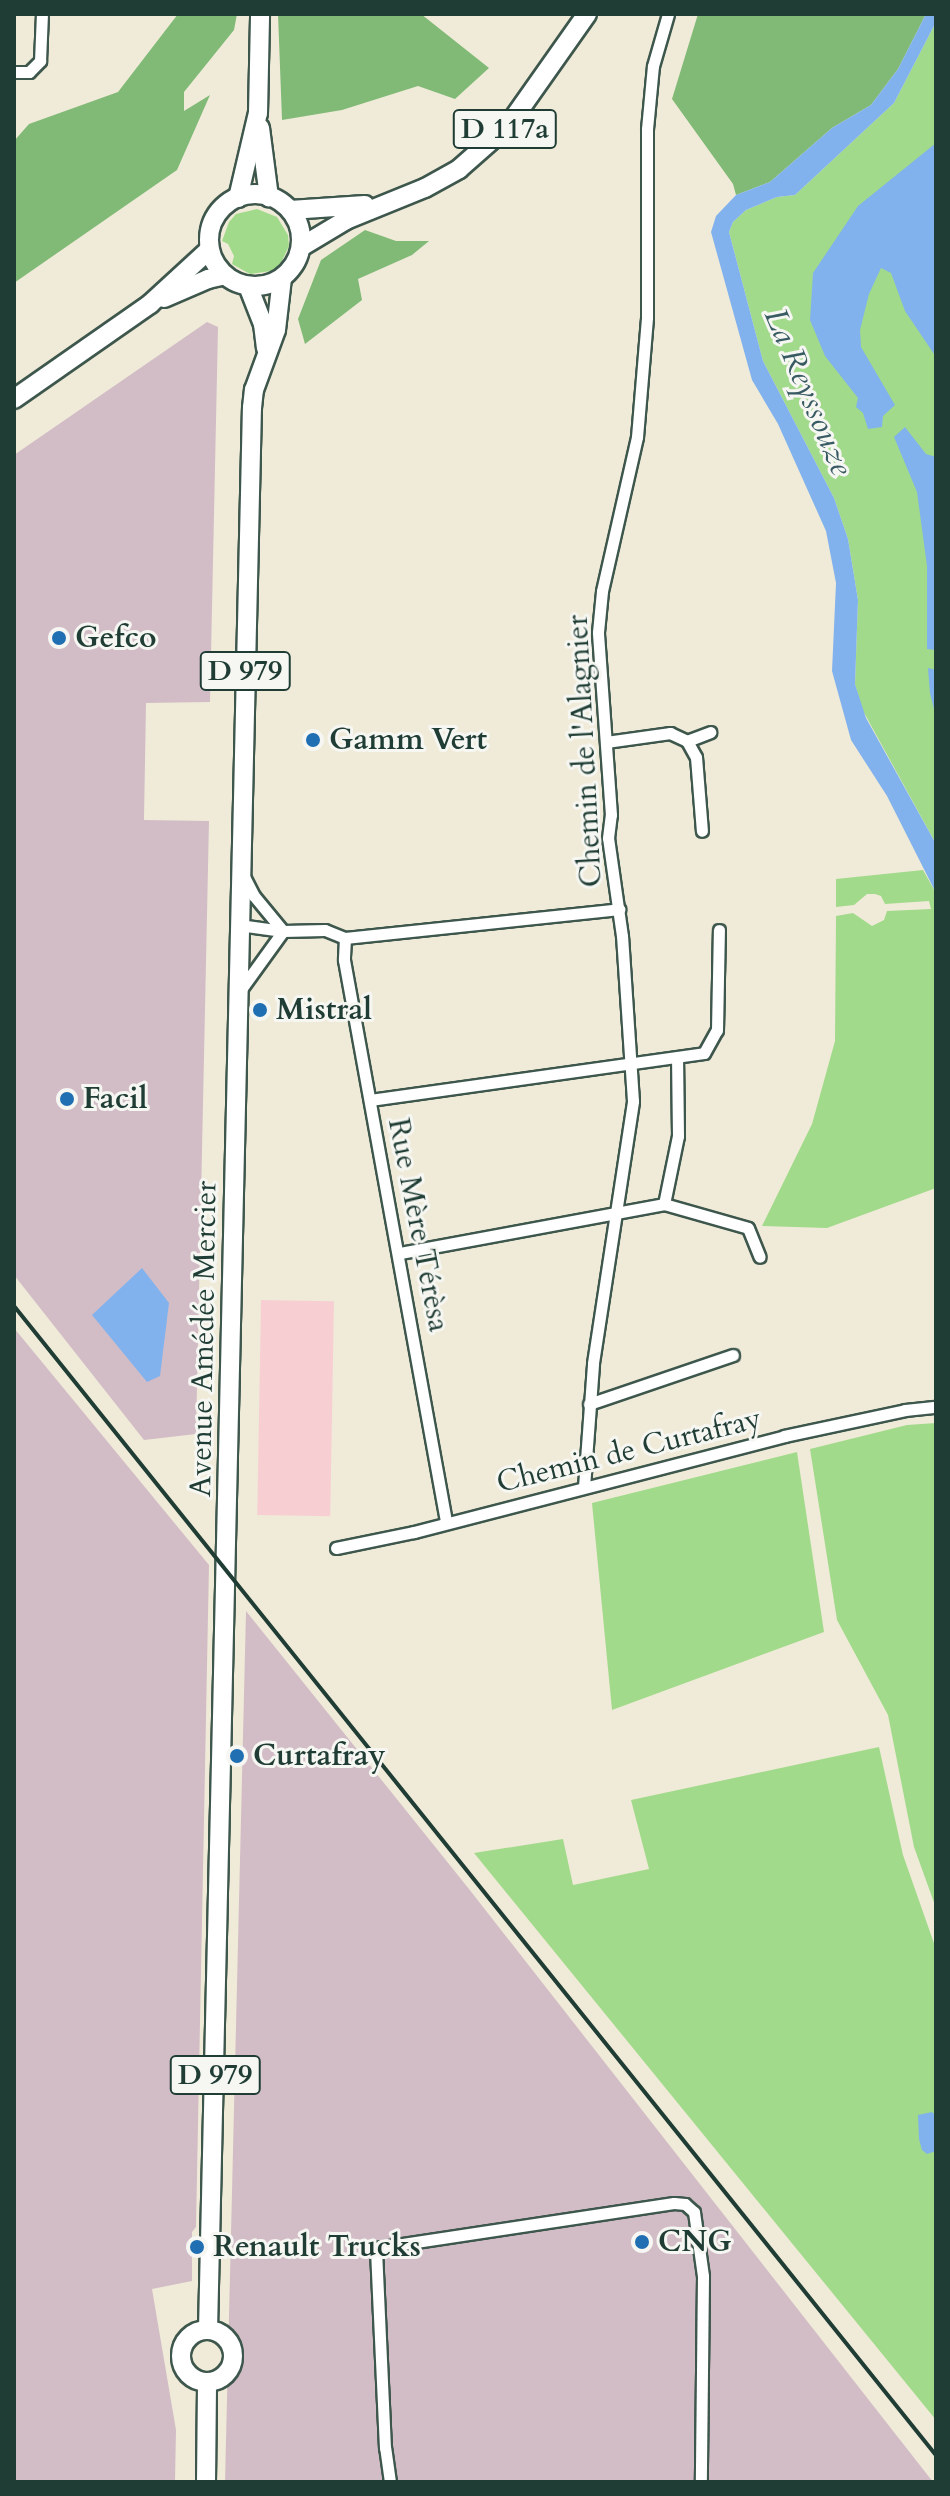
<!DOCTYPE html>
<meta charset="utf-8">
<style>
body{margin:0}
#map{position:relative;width:950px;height:2496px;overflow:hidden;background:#f0ebd8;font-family:Cardo,serif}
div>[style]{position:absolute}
.built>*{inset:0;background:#f7cfd3;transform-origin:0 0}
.industrial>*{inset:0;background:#d2bdc7}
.green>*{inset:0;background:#a2da8b}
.forest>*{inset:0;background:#81ba77}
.water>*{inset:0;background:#81b2ed}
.roads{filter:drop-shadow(2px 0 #3e574d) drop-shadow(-2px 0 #3e574d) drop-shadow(0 2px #3e574d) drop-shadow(0 -2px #3e574d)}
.street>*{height:11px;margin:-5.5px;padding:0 5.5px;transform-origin:5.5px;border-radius:5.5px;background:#fff}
.primary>*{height:18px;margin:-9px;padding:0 9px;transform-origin:9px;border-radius:9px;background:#fff}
.primary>.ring{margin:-9px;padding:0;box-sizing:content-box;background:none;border:18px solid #fff;border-radius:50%}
.rail>*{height:4px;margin:-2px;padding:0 2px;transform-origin:2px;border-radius:2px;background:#1f3d34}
.dots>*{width:22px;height:22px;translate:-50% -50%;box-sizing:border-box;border:4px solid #f6f6f2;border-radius:50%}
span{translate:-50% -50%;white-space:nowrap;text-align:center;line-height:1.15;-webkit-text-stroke:6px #f6f6f2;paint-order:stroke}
.shield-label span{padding:2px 6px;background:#f6f6f2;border:2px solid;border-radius:6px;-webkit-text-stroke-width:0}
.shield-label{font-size:28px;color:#1f3d34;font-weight:700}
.poi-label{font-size:30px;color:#1f3d34;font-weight:700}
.left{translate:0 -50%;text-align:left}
.street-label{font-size:30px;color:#1f3d34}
.water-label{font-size:32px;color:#385a62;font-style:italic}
.frame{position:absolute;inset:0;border:16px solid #1f3d34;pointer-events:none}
</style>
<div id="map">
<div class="built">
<div style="left:261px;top:1300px;width:73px;height:215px;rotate:1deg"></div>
</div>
<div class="industrial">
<div style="clip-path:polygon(207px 322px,218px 327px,210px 702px,146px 703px,144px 820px,209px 821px,196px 1434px,144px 1440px,14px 1275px,14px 455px)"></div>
<div style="clip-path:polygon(14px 1328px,209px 1565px,196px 2227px,192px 2232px,192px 2281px,152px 2289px,176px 2430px,175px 2482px,14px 2482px)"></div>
<div style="clip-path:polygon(246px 1611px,469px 1889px,933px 2482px,225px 2482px)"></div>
</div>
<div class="green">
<div style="clip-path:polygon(936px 22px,936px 844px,862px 709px,855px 684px,858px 600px,848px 539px,834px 498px,763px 361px,729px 232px,733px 222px,746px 210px,777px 197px,795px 195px,894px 103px)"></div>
<div style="clip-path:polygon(257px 209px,277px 217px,288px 235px,289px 246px,280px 265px,271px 271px,250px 274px,232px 264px,234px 256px,228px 244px,222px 241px,229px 222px,236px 214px)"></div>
<div style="clip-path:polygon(923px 870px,936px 893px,936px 1188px,827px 1228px,762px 1226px,812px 1124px,835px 1041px,836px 916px,853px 913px,872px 926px,884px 920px,887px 911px,931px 909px,929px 901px,885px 904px,881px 896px,875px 894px,867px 894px,854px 905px,836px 907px,836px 879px)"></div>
<div style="clip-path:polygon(936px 1423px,936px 1908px,914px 1847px,888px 1715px,837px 1620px,810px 1449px,907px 1425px)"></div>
<div style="clip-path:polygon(797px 1452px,824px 1632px,612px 1710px,592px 1503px)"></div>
<div style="clip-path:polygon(879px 1747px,903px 1855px,936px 1949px,936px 2420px,474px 1853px,563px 1839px,573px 1885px,649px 1869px,631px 1800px)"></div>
</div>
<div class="forest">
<div style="clip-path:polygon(178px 14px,237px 14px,234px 30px,184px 92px,184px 111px,210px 95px,177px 170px,14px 283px,14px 141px,29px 124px,118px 92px)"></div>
<div style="clip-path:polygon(278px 14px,421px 14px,489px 68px,455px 99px,418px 86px,342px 110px,282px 120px)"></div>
<div style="clip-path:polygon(698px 14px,926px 14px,898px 69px,871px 105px,832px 128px,770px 182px,736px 195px,733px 184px,672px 99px)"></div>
<div style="clip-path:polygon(365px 230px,396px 241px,429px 241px,412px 255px,358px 279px,362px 300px,305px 344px,298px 319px,321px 260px)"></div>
</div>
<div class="water">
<div style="clip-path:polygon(926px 14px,936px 14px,936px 22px,894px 103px,795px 195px,777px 197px,746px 210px,733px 222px,729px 232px,763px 361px,834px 498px,848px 539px,858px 600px,855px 684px,866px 718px,936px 844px,936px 893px,887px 796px,851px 740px,832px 671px,836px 583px,826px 531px,778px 424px,752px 380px,711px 232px,716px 216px,736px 195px,770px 182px,832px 128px,871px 105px,898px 69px)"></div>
<div style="clip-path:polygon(936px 143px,936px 357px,905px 311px,891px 273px,881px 268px,869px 294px,860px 330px,861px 347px,895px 405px,883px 416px,882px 427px,868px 429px,863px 413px,856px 407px,858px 398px,825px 356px,810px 320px,813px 273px,858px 206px)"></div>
<div style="clip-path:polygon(905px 427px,926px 454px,936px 457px,936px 650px,927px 649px,927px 566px,917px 492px,894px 437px)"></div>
<div style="clip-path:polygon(928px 668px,936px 670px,936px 717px,930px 693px)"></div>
<div style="clip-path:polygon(142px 1268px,169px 1303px,160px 1376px,147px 1382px,92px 1315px)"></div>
<div style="clip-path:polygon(932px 2112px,936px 2116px,936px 2151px,927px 2154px,922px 2150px,919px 2139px,918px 2115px)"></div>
</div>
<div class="roads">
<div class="street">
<div style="left:14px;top:72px;width:15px"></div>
<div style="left:29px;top:72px;width:16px;rotate:-45deg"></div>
<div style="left:40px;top:61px;width:47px;rotate:-87.6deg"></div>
<div style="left:687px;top:741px;width:25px;rotate:-21deg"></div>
<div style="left:606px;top:742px;width:65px;rotate:-8deg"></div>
<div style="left:670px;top:733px;width:19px;rotate:25deg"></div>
<div style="left:687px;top:741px;width:18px;rotate:61deg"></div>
<div style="left:696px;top:757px;width:74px;rotate:85.4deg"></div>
<div style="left:239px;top:925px;width:44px;rotate:7.8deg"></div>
<div style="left:283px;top:931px;width:42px;rotate:-1.4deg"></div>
<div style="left:325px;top:930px;width:22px;rotate:22deg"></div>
<div style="left:345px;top:938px;width:276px;rotate:-6deg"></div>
<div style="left:345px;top:938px;width:22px;rotate:93deg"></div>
<div style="left:344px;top:960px;width:570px;rotate:79.7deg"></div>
<div style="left:239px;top:992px;width:75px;rotate:-54.2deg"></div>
<div style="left:283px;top:931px;width:45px;rotate:-129.6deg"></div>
<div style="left:254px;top:896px;width:22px;rotate:-117deg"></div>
<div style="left:370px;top:1100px;width:337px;rotate:-8deg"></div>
<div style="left:704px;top:1053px;width:26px;rotate:-61deg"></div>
<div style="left:717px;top:1030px;width:100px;rotate:-88.9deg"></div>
<div style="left:664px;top:1204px;width:87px;rotate:15.9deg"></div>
<div style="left:748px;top:1228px;width:31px;rotate:68deg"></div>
<div style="left:400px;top:1253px;width:269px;rotate:-10.5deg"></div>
<div style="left:664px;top:1204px;width:69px;rotate:-78.4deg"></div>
<div style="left:678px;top:1136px;width:77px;rotate:-90.7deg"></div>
<div style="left:589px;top:1404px;width:152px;rotate:-18.8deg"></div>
<div style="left:584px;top:1487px;width:124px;rotate:-85.8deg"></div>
<div style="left:593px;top:1363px;width:265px;rotate:-81.3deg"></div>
<div style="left:633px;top:1101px;width:165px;rotate:-93.8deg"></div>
<div style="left:622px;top:936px;width:99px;rotate:-98.1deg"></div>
<div style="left:608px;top:838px;width:23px;rotate:-83deg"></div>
<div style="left:611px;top:815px;width:183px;rotate:-94.1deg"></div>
<div style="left:598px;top:632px;width:41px;rotate:-84.4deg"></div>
<div style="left:602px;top:591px;width:158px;rotate:-77.2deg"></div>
<div style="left:637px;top:437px;width:120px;rotate:-85.2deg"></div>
<div style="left:647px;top:317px;width:188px;rotate:-90deg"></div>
<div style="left:647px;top:129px;width:63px;rotate:-84.6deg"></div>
<div style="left:653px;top:66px;width:54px;rotate:-73.9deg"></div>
<div style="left:336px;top:1548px;width:80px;rotate:-11.6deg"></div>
<div style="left:414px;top:1532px;width:382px;rotate:-14.5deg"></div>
<div style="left:784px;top:1436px;width:124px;rotate:-12.1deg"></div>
<div style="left:905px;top:1410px;width:31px;rotate:-6deg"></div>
<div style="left:390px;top:2482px;width:34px;rotate:-98deg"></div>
<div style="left:385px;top:2448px;width:200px;rotate:-92.6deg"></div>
<div style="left:376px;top:2248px;width:301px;rotate:-8.6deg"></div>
<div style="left:674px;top:2203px;width:11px;rotate:5deg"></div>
<div style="left:685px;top:2204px;width:12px;rotate:42deg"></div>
<div style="left:694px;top:2212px;width:65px;rotate:82deg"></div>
<div style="left:703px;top:2276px;width:206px;rotate:90.6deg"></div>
</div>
<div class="primary">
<div style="left:260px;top:128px;width:70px;rotate:82.6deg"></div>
<div class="ring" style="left:209px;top:194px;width:74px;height:74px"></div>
<div style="left:238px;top:198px;width:87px;rotate:-76.8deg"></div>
<div style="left:258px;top:113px;width:99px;rotate:-88.8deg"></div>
<div style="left:290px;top:210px;width:75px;rotate:-3.8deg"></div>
<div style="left:301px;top:247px;width:52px;rotate:-31deg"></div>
<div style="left:346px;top:220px;width:85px;rotate:-22.1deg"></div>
<div style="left:425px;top:188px;width:39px;rotate:-29deg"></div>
<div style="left:459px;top:169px;width:65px;rotate:-41.3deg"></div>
<div style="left:508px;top:126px;width:137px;rotate:-54.8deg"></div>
<div style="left:248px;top:286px;width:41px;rotate:68.5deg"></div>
<div style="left:263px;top:324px;width:24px;rotate:83deg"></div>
<div style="left:164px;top:298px;width:48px;rotate:-23.4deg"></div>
<div style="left:208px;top:279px;width:17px;rotate:-13deg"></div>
<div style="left:14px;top:399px;width:166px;rotate:-34.9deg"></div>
<div style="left:150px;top:304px;width:81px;rotate:-42.5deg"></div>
<div style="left:208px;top:2330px;width:1923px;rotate:-88.69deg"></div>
<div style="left:252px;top:408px;width:18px;rotate:-84deg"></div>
<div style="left:254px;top:390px;width:64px;rotate:-69.9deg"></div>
<div style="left:276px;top:330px;width:52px;rotate:-83.4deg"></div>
<div class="ring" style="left:181px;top:2330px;width:34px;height:34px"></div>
<div style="left:206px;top:2482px;width:100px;rotate:-89.4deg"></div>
</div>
</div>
<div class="rail">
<div style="left:14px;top:1306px;width:1473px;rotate:51.26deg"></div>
</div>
<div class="dots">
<div style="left:59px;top:638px;background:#1f6fb2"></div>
<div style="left:313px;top:740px;background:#1f6fb2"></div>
<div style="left:260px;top:1010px;background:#1f6fb2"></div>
<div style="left:67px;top:1099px;background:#1f6fb2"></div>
<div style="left:237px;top:1756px;background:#1f6fb2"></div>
<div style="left:642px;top:2242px;background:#1f6fb2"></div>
<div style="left:197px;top:2247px;background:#1f6fb2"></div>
</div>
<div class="shield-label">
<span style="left:505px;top:129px">D 117a</span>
<span style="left:245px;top:671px">D 979</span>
<span style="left:215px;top:2075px">D 979</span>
</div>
<div class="poi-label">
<span class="left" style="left:75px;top:638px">Gefco</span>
<span class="left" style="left:329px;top:740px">Gamm Vert</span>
<span class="left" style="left:276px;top:1010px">Mistral</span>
<span class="left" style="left:83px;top:1099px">Facil</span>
<span class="left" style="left:253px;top:1756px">Curtafray</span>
<span class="left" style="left:658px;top:2242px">CNG</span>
<span class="left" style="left:213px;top:2247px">Renault Trucks</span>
</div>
<div class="street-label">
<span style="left:585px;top:751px;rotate:-93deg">Chemin de l'Alagnier</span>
<span style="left:418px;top:1225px;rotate:79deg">Rue Mère Térèsa</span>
<span style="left:204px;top:1339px;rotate:-89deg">Avenue Amédée Mercier</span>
<span style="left:629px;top:1451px;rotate:-14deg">Chemin de Curtafray</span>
</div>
<div class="water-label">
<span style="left:808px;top:392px;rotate:67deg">La Reyssouze</span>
</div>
<div class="frame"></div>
</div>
